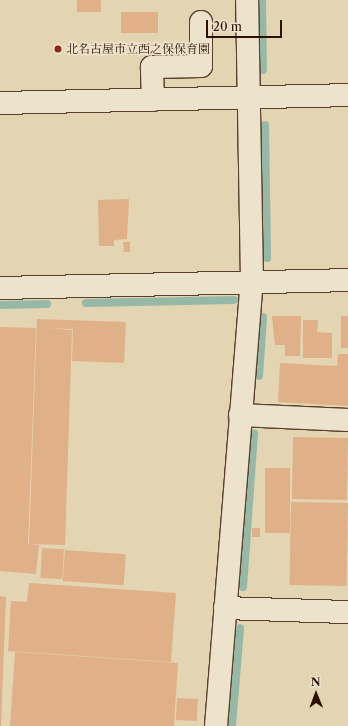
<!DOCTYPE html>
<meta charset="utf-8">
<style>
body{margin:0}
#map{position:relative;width:348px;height:726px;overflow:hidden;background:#e3d4b2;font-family:"Libre Caslon Text","Noto Serif JP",serif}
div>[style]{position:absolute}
.stream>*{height:8px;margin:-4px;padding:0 4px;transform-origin:4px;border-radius:4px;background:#96b9a7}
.building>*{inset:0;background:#e0b089;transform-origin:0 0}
.roads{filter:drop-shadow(1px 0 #5a402c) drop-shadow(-1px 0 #5a402c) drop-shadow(0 1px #5a402c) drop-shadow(0 -1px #5a402c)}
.minor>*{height:22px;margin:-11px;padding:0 11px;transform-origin:11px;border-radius:11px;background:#ede3cd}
.dots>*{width:11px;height:11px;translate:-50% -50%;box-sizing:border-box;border:2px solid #ede3cd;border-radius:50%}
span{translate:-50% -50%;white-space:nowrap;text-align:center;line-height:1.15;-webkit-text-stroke:3.5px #ede3cd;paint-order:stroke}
.poi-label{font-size:12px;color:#2d0f00}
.left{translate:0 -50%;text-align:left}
.north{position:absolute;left:296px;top:674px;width:40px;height:40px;-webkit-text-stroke:3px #ede3cd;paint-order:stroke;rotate:359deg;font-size:11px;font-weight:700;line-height:16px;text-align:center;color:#2d0f00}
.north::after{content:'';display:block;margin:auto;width:14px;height:18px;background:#2d0f00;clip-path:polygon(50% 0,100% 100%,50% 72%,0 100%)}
.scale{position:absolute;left:206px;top:20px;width:76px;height:18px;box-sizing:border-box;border:2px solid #2d0f00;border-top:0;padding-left:5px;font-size:12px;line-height:14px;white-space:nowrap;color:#2d0f00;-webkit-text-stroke:3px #ede3cd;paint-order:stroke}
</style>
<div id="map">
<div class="stream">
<div style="left:262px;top:0;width:70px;rotate:89.2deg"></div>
<div style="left:265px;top:125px;width:133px;rotate:89.1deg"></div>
<div style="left:86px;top:303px;width:148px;rotate:-1.2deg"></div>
<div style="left:0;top:305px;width:47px;rotate:-1.2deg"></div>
<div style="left:259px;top:376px;width:59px;rotate:-86.1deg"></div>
<div style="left:243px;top:587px;width:154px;rotate:-85.9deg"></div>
<div style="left:232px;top:726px;width:98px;rotate:-85.3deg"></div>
</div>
<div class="building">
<div style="left:77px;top:0;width:24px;height:12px"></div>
<div style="left:158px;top:12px;width:21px;height:37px;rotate:90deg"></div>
<div style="clip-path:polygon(129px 199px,127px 239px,114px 240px,114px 246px,99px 246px,98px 200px)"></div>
<div style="clip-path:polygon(123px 242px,130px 242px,130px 252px,124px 252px)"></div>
<div style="clip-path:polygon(272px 316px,301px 316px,300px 356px,285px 356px,285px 345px,275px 345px)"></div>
<div style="left:341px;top:316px;width:7px;height:32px"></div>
<div style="clip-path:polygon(37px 319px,126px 322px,124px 363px,72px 361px,73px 329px,46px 328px,72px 330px,65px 545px,29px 544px)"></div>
<div style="clip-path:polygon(303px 320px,318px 320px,317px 332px,332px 333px,332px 358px,303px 358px)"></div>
<div style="clip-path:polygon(0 327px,36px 328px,28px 544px,39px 545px,36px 574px,0 571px)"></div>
<div style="clip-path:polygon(338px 354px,348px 354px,348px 406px,278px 402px,280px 363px,337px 366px)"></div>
<div style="left:293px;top:437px;width:55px;height:62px;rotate:1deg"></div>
<div style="left:265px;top:468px;width:25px;height:65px"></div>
<div style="left:291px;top:502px;width:57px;height:83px;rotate:1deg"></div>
<div style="left:252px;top:528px;width:8px;height:9px"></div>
<div style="left:42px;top:548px;width:22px;height:30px;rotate:3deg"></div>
<div style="left:65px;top:550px;width:61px;height:31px;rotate:4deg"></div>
<div style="clip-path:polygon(29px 583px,176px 593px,171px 662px,8px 651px,11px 601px,27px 602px)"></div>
<div style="clip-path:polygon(0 596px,6px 597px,1px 726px,0 726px)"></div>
<div style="clip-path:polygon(15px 652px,178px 663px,174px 726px,10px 726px)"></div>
<div style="left:177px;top:698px;width:21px;height:22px;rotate:3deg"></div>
</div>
<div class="roads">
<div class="minor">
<div style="left:153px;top:100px;width:33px;rotate:-92deg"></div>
<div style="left:152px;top:67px;width:49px;rotate:-1.2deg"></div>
<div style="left:201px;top:66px;width:44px;rotate:-90deg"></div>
<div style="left:0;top:103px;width:348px;rotate:-1.3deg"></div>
<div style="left:0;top:288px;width:348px;rotate:-1.3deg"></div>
<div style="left:240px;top:415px;width:108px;rotate:2.7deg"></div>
<div style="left:225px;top:608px;width:123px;rotate:1.9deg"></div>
<div style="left:216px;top:726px;width:446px;rotate:-85.4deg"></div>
<div style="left:252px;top:281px;width:281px;rotate:-91deg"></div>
</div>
</div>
<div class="dots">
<div style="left:58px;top:49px;background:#8f2418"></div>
</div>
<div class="poi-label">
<span class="left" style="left:66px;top:49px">北名古屋市立西之保保育園</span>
</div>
<div class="north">N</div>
<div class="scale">20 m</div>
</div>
